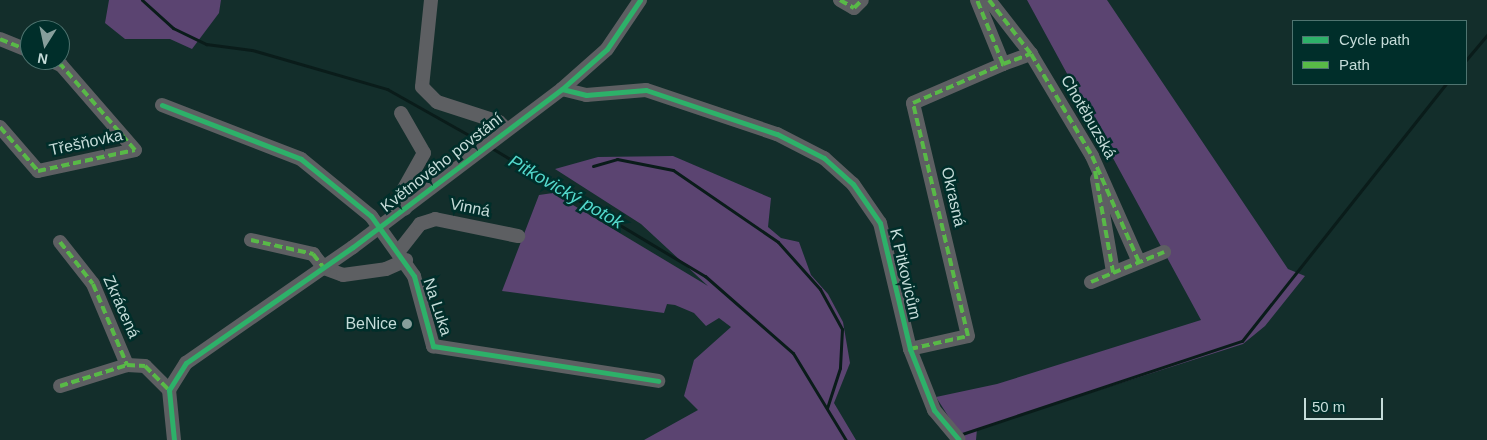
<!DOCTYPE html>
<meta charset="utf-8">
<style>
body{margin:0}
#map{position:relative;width:1487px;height:440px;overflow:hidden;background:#132e2b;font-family:Arial,sans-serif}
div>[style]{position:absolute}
.green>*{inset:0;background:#5b4471}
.stream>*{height:3px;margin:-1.5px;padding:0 1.5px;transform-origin:1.5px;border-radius:1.5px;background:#0a1c1a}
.minor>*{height:14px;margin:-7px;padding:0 7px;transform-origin:7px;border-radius:7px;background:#5d5f62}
.quiet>*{height:4px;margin-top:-2px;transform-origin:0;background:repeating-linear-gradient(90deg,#58b947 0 8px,transparent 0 12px)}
.cycleway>*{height:5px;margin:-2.5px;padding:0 2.5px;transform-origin:2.5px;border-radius:2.5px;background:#2db169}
.dots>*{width:14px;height:14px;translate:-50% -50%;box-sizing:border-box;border:2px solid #002e2a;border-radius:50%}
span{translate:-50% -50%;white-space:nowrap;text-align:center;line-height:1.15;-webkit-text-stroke:5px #002e2a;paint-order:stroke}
.street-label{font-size:16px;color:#c5dcd9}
.poi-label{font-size:16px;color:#c5dcd9}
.right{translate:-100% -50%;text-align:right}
.water-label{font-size:18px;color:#53d9cd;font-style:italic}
.legend{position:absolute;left:1292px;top:20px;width:175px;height:65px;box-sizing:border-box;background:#002e2a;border:1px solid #4f7470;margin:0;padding:6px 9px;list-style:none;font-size:15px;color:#c5dcd9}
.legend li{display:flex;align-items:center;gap:10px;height:25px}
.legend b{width:25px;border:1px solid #4f7470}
.north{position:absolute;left:20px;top:20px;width:50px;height:50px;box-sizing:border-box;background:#002e2a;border:1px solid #4f7470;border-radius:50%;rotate:190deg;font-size:14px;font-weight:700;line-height:20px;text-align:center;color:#c5dcd9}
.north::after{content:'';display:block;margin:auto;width:18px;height:22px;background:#879f9c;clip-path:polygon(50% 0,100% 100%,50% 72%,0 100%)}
.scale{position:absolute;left:1304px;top:398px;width:79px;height:22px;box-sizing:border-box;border:2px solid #c5dcd9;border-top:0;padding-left:6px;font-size:15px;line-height:18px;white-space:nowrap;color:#c5dcd9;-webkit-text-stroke:4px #002e2a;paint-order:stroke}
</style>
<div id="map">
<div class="green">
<div style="clip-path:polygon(109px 0,221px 0,219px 13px,192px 49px,170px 39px,125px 39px,105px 23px)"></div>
<div style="clip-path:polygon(1027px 0,1107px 0,1288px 269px,1305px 276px,1265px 326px,1243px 344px,977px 429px,976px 440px,951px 440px,957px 430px,936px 397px,997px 384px,1201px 320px)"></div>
<div style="clip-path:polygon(673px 156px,771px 198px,768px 227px,781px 238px,799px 242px,811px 275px,828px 294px,843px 322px,850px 363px,834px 403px,856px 440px,644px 440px,698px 410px,684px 396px,694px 360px,731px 327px,719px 318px,706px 326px,694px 313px,675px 305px,667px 304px,664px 313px,502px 291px,539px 195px,553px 193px,708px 286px,641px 224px,555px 169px,598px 157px)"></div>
</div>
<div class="stream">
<div style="left:142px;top:0;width:42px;rotate:42.1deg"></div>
<div style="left:173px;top:28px;width:37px;rotate:26deg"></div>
<div style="left:206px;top:44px;width:46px;rotate:7.4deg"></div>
<div style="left:252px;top:50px;width:141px;rotate:16.1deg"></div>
<div style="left:387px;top:89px;width:110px;rotate:29.4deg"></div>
<div style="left:1466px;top:60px;width:33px;rotate:-50deg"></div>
<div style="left:490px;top:147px;width:251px;rotate:31deg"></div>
<div style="left:705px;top:276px;width:117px;rotate:41.2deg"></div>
<div style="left:793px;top:353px;width:102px;rotate:58.7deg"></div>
<div style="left:593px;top:166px;width:25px;rotate:-16deg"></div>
<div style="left:617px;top:159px;width:57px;rotate:11.1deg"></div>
<div style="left:673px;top:170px;width:127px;rotate:34.4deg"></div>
<div style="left:778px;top:242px;width:63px;rotate:48.2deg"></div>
<div style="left:820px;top:289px;width:46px;rotate:61.2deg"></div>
<div style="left:842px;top:329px;width:39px;rotate:93deg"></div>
<div style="left:840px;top:368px;width:42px;rotate:108deg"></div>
<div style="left:959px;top:435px;width:298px;rotate:-18.4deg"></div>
<div style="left:1242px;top:341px;width:328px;rotate:-51.6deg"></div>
</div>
<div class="minor">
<div style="left:431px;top:0;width:87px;rotate:95.9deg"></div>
<div style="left:422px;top:87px;width:21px;rotate:45deg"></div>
<div style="left:437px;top:102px;width:65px;rotate:17.9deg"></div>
<div style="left:499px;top:122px;width:10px;rotate:45deg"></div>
<div style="left:840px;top:0;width:16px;rotate:30deg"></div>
<div style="left:854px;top:8px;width:11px;rotate:-45deg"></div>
<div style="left:989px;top:0;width:68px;rotate:52.1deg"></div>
<div style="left:1031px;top:54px;width:119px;rotate:59.1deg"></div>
<div style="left:1092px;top:156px;width:116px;rotate:66.1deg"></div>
<div style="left:0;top:39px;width:32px;rotate:22deg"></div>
<div style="left:1003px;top:64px;width:30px;rotate:-20deg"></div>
<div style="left:562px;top:89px;width:25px;rotate:14deg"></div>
<div style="left:586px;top:95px;width:60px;rotate:-4.8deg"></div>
<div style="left:646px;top:90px;width:138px;rotate:18.6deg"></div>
<div style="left:777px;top:134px;width:53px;rotate:27.1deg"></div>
<div style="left:824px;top:158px;width:39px;rotate:42deg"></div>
<div style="left:853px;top:184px;width:47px;rotate:55.3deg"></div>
<div style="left:880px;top:223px;width:130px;rotate:76.6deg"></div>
<div style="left:910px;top:349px;width:66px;rotate:68.5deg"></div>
<div style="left:934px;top:410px;width:38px;rotate:50deg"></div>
<div style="left:162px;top:105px;width:149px;rotate:21.2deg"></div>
<div style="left:301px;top:159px;width:90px;rotate:39.2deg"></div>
<div style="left:371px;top:216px;width:74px;rotate:54.4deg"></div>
<div style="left:414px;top:276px;width:73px;rotate:74.8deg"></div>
<div style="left:433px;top:346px;width:228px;rotate:8.8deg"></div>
<div style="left:401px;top:113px;width:46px;rotate:60.1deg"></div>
<div style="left:424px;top:153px;width:47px;rotate:119.3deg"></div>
<div style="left:401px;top:194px;width:15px;rotate:74deg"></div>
<div style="left:0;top:127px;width:58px;rotate:49.2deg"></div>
<div style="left:38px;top:171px;width:99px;rotate:-12.2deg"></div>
<div style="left:135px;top:150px;width:113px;rotate:-131deg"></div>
<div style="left:61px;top:65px;width:12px;rotate:-156deg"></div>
<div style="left:1097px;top:179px;width:94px;rotate:80.2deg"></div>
<div style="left:251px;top:240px;width:64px;rotate:12.7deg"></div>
<div style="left:313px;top:254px;width:18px;rotate:52deg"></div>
<div style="left:324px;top:268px;width:20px;rotate:20deg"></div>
<div style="left:343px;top:275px;width:43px;rotate:-7.9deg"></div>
<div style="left:386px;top:269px;width:22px;rotate:-24deg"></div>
<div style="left:60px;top:242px;width:53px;rotate:51.8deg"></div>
<div style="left:93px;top:284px;width:88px;rotate:67.2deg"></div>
<div style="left:399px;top:251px;width:34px;rotate:-52deg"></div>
<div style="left:420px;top:224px;width:16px;rotate:-18deg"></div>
<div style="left:435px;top:219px;width:85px;rotate:11.6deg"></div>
<div style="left:1091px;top:282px;width:79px;rotate:-22.3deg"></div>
<div style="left:910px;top:349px;width:59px;rotate:-12.6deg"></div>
<div style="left:968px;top:336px;width:239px;rotate:-103.3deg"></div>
<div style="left:913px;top:103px;width:98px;rotate:-23.4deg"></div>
<div style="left:1003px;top:64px;width:69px;rotate:-112.1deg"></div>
<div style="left:60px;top:386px;width:70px;rotate:-17.4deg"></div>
<div style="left:127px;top:365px;width:18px;rotate:3deg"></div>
<div style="left:145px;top:366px;width:34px;rotate:45deg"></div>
<div style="left:174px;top:440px;width:50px;rotate:-95.7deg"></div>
<div style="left:169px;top:390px;width:32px;rotate:-58deg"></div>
<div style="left:186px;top:363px;width:203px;rotate:-34.8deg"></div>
<div style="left:353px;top:247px;width:262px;rotate:-37.1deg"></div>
<div style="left:562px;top:89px;width:60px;rotate:-41.6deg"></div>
<div style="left:607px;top:49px;width:59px;rotate:-56deg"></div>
</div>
<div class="quiet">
<div style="left:840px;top:0;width:16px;rotate:30deg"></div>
<div style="left:854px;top:8px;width:11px;rotate:-45deg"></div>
<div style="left:989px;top:0;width:68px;rotate:52.1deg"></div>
<div style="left:1031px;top:54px;width:119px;rotate:59.1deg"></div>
<div style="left:1092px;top:156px;width:116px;rotate:66.1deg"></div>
<div style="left:0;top:39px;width:32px;rotate:22deg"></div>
<div style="left:1003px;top:64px;width:30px;rotate:-20deg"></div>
<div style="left:0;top:127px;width:58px;rotate:49.2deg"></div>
<div style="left:38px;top:171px;width:99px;rotate:-12.2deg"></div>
<div style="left:135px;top:150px;width:113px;rotate:-131deg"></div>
<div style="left:61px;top:65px;width:12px;rotate:-156deg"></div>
<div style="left:1095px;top:171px;width:103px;rotate:79.9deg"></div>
<div style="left:251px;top:240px;width:64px;rotate:12.7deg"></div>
<div style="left:313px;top:254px;width:18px;rotate:52deg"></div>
<div style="left:60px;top:242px;width:53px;rotate:51.8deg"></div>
<div style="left:93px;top:284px;width:88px;rotate:67.2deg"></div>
<div style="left:1091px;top:282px;width:79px;rotate:-22.3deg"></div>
<div style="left:910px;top:349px;width:59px;rotate:-12.6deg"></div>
<div style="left:968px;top:336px;width:239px;rotate:-103.3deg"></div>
<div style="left:913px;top:103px;width:98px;rotate:-23.4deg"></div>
<div style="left:1003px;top:64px;width:69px;rotate:-112.1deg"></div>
<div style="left:60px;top:386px;width:70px;rotate:-17.4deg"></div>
<div style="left:127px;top:365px;width:18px;rotate:3deg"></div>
<div style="left:145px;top:366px;width:34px;rotate:45deg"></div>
</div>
<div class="cycleway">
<div style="left:562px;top:89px;width:25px;rotate:14deg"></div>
<div style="left:586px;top:95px;width:60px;rotate:-4.8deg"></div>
<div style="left:646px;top:90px;width:138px;rotate:18.6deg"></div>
<div style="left:777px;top:134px;width:53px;rotate:27.1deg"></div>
<div style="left:824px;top:158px;width:39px;rotate:42deg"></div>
<div style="left:853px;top:184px;width:47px;rotate:55.3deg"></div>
<div style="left:880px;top:223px;width:130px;rotate:76.6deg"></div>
<div style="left:910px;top:349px;width:66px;rotate:68.5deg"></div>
<div style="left:934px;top:410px;width:38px;rotate:50deg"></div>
<div style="left:162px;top:105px;width:149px;rotate:21.2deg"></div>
<div style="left:301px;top:159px;width:90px;rotate:39.2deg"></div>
<div style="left:371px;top:216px;width:74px;rotate:54.4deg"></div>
<div style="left:414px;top:276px;width:73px;rotate:74.8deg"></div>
<div style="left:433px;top:346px;width:228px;rotate:8.8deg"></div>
<div style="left:174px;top:440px;width:50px;rotate:-95.7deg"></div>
<div style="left:169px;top:390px;width:32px;rotate:-58deg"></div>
<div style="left:186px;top:363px;width:203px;rotate:-34.8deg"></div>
<div style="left:353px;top:247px;width:262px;rotate:-37.1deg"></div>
<div style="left:562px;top:89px;width:60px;rotate:-41.6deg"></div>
<div style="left:607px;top:49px;width:59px;rotate:-56deg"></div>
</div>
<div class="dots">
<div style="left:407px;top:324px;background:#879f9c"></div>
</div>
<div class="street-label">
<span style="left:1088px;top:117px;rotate:60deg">Chotěbuzská</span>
<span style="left:86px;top:143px;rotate:-12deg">Třešňovka</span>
<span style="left:442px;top:163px;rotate:-38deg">Květnového povstání</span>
<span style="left:953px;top:197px;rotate:77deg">Okrasná</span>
<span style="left:470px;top:208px;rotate:11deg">Vinná</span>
<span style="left:905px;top:274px;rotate:77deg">K Pitkovicům</span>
<span style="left:121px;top:307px;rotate:66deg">Zkrácená</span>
<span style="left:437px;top:307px;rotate:72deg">Na Luka</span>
</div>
<div class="poi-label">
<span class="right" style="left:397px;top:324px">BeNice</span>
</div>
<div class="water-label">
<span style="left:566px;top:192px;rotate:30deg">Pitkovický potok</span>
</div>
<ul class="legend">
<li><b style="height:6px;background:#2db169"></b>Cycle path</li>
<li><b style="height:6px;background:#58b947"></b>Path</li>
</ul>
<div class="north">N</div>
<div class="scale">50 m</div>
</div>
